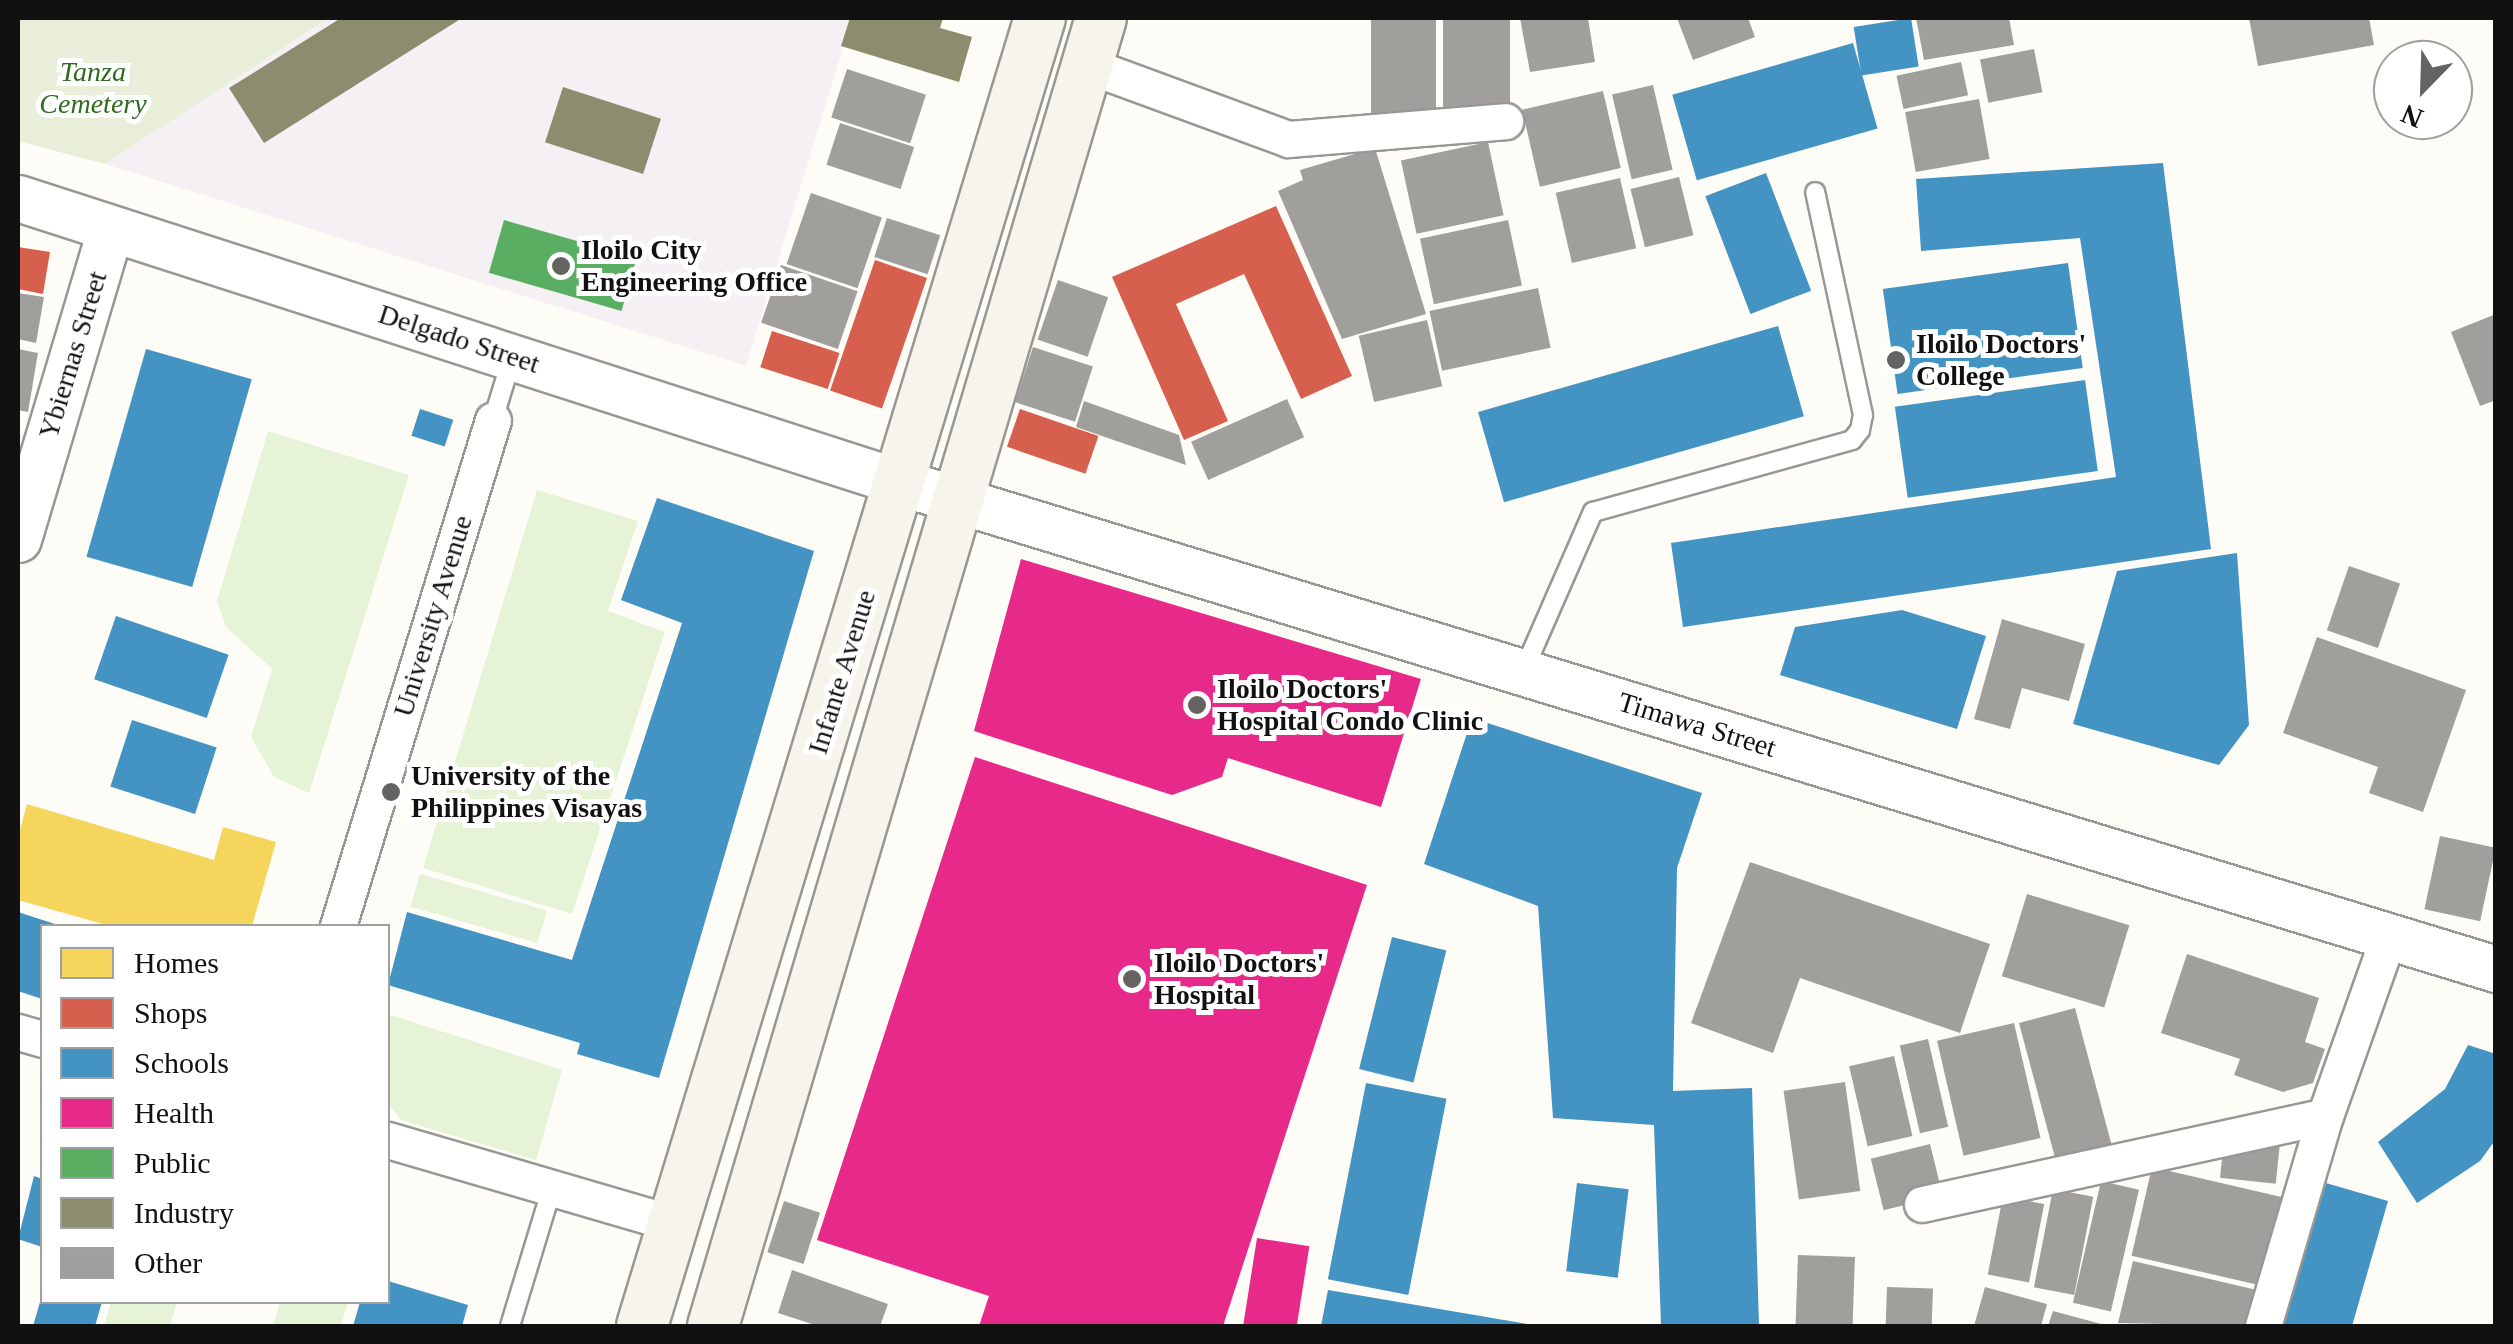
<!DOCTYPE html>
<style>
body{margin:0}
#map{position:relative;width:2513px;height:1344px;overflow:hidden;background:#fdfcf7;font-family:"Times New Roman",serif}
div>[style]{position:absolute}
.industrial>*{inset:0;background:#f5f0f3}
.green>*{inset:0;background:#e7f3d7;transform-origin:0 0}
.cemetery>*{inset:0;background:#e9eedb}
.homes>*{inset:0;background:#f6d55c}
.shops>*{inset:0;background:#d6604d;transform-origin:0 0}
.schools>*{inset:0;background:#4393c3;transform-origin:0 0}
.health>*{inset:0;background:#e7298a;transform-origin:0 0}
.public>*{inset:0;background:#5aae61;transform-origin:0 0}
.industry>*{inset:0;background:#8c8c6e;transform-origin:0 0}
.building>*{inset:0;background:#a19f9c;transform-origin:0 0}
.roads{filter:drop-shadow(2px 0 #979795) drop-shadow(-2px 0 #979795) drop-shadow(0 2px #979795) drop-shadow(0 -2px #979795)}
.service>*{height:18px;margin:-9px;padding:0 9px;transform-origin:9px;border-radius:9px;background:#fffffe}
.minor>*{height:35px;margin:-17.5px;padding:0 17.5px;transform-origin:17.5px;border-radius:17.5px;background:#fffffe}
.tertiary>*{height:45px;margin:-22.5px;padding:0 22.5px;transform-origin:22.5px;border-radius:22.5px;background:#fffffe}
.secondary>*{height:50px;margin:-25px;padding:0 25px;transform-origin:25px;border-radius:25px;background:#f6f4eb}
.dots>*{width:28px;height:28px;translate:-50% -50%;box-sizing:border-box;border:5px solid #fff;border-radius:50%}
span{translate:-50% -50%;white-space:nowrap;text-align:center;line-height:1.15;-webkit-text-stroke:10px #fff;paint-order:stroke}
.park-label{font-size:28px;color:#2f6b1f;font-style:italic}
.poi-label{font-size:28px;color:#111;font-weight:700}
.left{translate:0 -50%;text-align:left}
.street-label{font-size:28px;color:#111}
.frame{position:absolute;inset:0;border:20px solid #111;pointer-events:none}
.legend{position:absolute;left:40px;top:924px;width:350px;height:380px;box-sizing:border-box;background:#fff;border:2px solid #a0a0a0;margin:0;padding:12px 18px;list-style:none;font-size:30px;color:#111}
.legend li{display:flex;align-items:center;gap:20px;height:50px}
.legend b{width:50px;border:2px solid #a0a0a0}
.north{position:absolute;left:2373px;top:40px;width:100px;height:100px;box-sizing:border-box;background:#fff;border:2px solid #a0a0a0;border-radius:50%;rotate:203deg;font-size:28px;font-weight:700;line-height:40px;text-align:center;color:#111}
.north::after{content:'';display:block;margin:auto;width:35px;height:45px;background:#646362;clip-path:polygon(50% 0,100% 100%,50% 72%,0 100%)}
</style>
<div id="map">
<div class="industrial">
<div style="clip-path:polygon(329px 18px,852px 18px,746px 366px,105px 164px)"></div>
</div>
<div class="green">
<div style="clip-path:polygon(268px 431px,409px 475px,309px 793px,274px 777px,251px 737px,272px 669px,226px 627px,217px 601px)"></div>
<div style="clip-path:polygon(537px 490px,638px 521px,608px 611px,665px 632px,572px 914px,423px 868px)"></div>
<div style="left:420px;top:874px;width:132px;height:34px;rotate:16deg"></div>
<div style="clip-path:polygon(388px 1014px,562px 1070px,536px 1160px,401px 1120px,388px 1103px)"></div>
<div style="clip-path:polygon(111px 1302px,177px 1302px,170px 1326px,104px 1326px)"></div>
<div style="clip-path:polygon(280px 1302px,348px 1302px,341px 1326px,273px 1326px)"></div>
</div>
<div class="cemetery">
<div style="clip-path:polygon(18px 18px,329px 18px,105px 164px,18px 141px)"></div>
</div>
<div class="homes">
<div style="clip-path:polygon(27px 804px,214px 860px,223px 827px,276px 842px,252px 926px,110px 926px,18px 900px,18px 837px)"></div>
</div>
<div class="shops">
<div style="clip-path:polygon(1276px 206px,1352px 376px,1301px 399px,1244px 274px,1176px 304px,1228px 421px,1184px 440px,1112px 277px)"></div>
<div style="clip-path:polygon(18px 247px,50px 252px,43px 294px,18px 289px)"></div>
<div style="left:875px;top:260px;width:55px;height:138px;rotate:19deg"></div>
<div style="left:772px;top:331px;width:71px;height:38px;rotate:18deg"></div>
<div style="left:1020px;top:409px;width:83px;height:40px;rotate:19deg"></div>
</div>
<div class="schools">
<div style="left:1911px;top:18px;width:49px;height:58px;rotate:81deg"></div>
<div style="left:1853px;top:43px;width:89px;height:188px;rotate:74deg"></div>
<div style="clip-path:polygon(2163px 163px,2211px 549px,1683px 627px,1671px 543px,2116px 477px,2080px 238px,1921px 251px,1916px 179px)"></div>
<div style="left:1766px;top:173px;width:126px;height:65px;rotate:69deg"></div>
<div style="left:2068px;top:263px;width:106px;height:187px;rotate:82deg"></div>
<div style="left:1778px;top:326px;width:94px;height:312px;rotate:74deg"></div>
<div style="left:146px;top:349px;width:110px;height:216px;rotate:16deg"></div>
<div style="left:2085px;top:380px;width:92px;height:192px;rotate:82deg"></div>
<div style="left:420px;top:409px;width:35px;height:28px;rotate:18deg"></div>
<div style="clip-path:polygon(657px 498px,814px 551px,659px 1078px,577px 1054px,580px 1043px,388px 985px,407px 912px,572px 960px,682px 623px,621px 600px)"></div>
<div style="clip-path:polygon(2237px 553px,2249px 725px,2219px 765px,2073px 724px,2117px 571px)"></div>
<div style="clip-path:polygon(1902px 610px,1986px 636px,1957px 729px,1780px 675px,1795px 627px)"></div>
<div style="left:116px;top:616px;width:119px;height:67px;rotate:19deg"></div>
<div style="clip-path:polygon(1472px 718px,1702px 793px,1677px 868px,1673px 1091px,1752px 1088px,1759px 1326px,1661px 1326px,1654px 1125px,1553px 1118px,1538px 906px,1424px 864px)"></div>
<div style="left:132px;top:720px;width:89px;height:70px;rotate:18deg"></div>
<div style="clip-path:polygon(18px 912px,61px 926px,42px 926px,42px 999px,18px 991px)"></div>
<div style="left:1392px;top:937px;width:56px;height:136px;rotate:14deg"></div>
<div style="clip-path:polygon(2468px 1045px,2496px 1054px,2496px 1139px,2480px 1161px,2417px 1203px,2378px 1142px,2445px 1089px)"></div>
<div style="left:1366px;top:1083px;width:82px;height:200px;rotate:11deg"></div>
<div style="clip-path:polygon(34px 1176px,42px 1179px,42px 1247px,18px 1239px)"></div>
<div style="clip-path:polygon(2319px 1181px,2388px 1201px,2352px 1326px,2278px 1326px)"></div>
<div style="left:1577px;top:1183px;width:52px;height:89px;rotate:7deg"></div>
<div style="clip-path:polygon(388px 1281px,468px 1305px,462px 1326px,353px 1326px,360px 1302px,388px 1302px)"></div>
<div style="clip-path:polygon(1328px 1290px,1527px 1324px,1527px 1326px,1321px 1326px)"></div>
<div style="clip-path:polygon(40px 1302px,102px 1302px,95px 1326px,33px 1326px)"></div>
</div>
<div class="health">
<div style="clip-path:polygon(1021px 559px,1421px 679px,1381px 807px,1228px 758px,1222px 777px,1172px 795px,974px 731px)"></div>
<div style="clip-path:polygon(975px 757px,1367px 885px,1223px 1326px,979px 1326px,989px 1296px,817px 1240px)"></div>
<div style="left:1257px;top:1238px;width:53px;height:89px;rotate:9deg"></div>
</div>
<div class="public">
<div style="left:504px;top:220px;width:138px;height:55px;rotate:16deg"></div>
</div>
<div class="industry">
<div style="clip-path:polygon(341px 18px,462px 18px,264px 143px,229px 88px)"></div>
<div style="clip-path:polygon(850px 18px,943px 18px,940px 28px,972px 37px,959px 82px,841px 46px)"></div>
<div style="left:563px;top:87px;width:103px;height:58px;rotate:18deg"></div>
</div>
<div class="building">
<div style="left:1371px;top:18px;width:65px;height:102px"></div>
<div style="left:1443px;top:18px;width:67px;height:93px"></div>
<div style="clip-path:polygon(1520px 18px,1588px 18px,1595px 62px,1530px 72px)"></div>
<div style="clip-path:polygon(1677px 18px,1748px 18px,1755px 37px,1693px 60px)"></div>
<div style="clip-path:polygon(1916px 18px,2009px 18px,2014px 45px,1924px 60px)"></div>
<div style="clip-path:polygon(2249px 18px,2369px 18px,2374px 45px,2258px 66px)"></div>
<div style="left:2034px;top:49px;width:44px;height:55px;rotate:79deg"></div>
<div style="left:1961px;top:62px;width:34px;height:66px;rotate:78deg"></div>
<div style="left:847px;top:69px;width:83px;height:51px;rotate:18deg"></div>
<div style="left:1653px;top:85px;width:87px;height:42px;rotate:77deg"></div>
<div style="left:1603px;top:91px;width:79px;height:83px;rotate:77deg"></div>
<div style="left:1979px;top:99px;width:61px;height:75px;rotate:80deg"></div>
<div style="left:840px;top:123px;width:78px;height:44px;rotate:18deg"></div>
<div style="left:1488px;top:142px;width:75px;height:89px;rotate:78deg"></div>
<div style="clip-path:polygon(1375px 148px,1426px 314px,1342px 339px,1278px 191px,1303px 180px,1300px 170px)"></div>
<div style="left:1679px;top:177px;width:60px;height:50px;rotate:76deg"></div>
<div style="left:1620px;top:178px;width:72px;height:66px;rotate:77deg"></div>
<div style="left:811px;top:193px;width:75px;height:75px;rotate:19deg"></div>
<div style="left:887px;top:218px;width:56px;height:41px;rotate:18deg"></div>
<div style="left:1508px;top:220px;width:67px;height:90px;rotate:78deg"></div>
<div style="left:781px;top:265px;width:81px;height:61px;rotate:19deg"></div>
<div style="left:1058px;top:280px;width:53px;height:63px;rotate:19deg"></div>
<div style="left:1538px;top:288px;width:61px;height:111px;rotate:78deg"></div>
<div style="clip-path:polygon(18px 293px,44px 297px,36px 343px,18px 339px)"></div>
<div style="clip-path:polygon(2496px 314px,2496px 400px,2480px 406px,2451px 332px)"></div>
<div style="left:1427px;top:320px;width:68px;height:70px;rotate:77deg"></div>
<div style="left:1033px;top:347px;width:63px;height:58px;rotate:18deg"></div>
<div style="clip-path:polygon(18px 349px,38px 353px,28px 412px,18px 410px)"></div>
<div style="left:1287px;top:399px;width:42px;height:105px;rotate:66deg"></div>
<div style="clip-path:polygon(1084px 401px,1179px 435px,1186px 465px,1076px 427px)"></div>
<div style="left:2349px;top:566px;width:54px;height:68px;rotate:19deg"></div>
<div style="clip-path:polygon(2002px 619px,2085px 644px,2069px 701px,2022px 688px,2010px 729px,1974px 719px)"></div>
<div style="clip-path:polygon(2317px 637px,2466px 690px,2423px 812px,2369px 793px,2378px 767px,2283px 733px)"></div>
<div style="left:2440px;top:836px;width:57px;height:75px;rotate:12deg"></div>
<div style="clip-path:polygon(1750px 862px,1990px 944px,1960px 1033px,1800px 978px,1773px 1053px,1691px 1023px)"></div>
<div style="left:2027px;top:894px;width:107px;height:86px;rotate:17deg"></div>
<div style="clip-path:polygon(2187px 954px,2319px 998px,2305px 1042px,2325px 1049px,2313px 1083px,2283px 1092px,2234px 1075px,2240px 1059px,2161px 1033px)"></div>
<div style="left:2075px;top:1008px;width:142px;height:58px;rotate:75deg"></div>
<div style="left:2014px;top:1023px;width:118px;height:79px;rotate:77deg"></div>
<div style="left:1928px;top:1039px;width:90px;height:29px;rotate:77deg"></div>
<div style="left:1894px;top:1056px;width:82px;height:46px;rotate:77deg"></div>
<div style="left:1845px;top:1082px;width:110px;height:62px;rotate:82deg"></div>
<div style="left:2224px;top:1140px;width:56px;height:38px;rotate:6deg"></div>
<div style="left:1930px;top:1144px;width:53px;height:61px;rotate:76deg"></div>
<div style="left:2152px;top:1167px;width:134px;height:91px;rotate:13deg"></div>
<div style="left:2101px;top:1181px;width:39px;height:125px;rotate:13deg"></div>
<div style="left:2053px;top:1189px;width:41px;height:100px;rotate:11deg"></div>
<div style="left:2003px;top:1196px;width:42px;height:80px;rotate:11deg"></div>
<div style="left:784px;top:1201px;width:38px;height:54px;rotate:18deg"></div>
<div style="left:1798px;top:1255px;width:57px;height:71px;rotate:2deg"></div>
<div style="clip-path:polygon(2133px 1261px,2261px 1291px,2253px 1326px,2118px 1323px)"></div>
<div style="clip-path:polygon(792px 1270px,888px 1304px,880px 1326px,818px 1326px,778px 1313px)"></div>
<div style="left:1887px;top:1287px;width:46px;height:39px;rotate:2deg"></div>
<div style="clip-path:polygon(1985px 1287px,2047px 1304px,2041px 1326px,1974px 1326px)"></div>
<div style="clip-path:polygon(2053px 1311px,2105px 1325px,2105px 1326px,2048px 1326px)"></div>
</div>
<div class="roads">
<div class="service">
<div style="left:493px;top:420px;width:65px;rotate:-73deg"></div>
<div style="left:1523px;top:672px;width:175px;rotate:-66.4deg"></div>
<div style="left:1593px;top:512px;width:269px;rotate:-15.5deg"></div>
<div style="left:1852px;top:440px;width:13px;rotate:-51deg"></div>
<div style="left:1860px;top:430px;width:15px;rotate:-79deg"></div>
<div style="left:1863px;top:415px;width:228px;rotate:-102.1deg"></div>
<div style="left:510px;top:1326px;width:144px;rotate:-73.1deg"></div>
</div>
<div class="minor">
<div style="left:1087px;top:65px;width:214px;rotate:20.2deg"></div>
<div style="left:1288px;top:139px;width:218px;rotate:-4.7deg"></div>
<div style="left:338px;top:926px;width:529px;rotate:-72.97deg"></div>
<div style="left:18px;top:1032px;width:25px;rotate:16deg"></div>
<div style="left:388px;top:1140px;width:296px;rotate:16.3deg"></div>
<div style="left:1922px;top:1204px;width:412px;rotate:-12.3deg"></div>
<div style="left:2263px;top:1326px;width:219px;rotate:-73.6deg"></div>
<div style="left:2325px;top:1116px;width:192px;rotate:-70.5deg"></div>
</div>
<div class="tertiary">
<div style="left:18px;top:198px;width:926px;rotate:17.87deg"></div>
<div style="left:899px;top:482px;width:1670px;rotate:16.96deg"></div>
<div style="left:18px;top:539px;width:322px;rotate:-73.4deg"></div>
</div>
<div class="secondary">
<div style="left:642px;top:1326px;width:1367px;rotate:-73.08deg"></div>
<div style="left:713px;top:1326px;width:1364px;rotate:-73.48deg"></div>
</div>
</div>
<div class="dots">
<div style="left:561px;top:266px;background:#646362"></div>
<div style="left:1896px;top:360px;background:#646362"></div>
<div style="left:1197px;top:705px;background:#646362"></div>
<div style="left:391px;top:792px;background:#646362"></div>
<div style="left:1132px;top:979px;background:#646362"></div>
</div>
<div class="park-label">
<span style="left:93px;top:88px">Tanza<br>Cemetery</span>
</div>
<div class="poi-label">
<span class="left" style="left:581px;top:266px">Iloilo City<br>Engineering Office</span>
<span class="left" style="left:1916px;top:360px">Iloilo Doctors'<br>College</span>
<span class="left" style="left:1217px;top:705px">Iloilo Doctors'<br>Hospital Condo Clinic</span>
<span class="left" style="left:411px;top:792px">University of the<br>Philippines Visayas</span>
<span class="left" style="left:1154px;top:979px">Iloilo Doctors'<br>Hospital</span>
</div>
<div class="street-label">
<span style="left:459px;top:339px;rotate:18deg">Delgado Street</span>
<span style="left:73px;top:355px;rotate:-73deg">Ybiernas Street</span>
<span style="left:433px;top:616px;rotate:-73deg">University Avenue</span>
<span style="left:842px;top:672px;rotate:-73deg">Infante Avenue</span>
<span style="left:1697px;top:725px;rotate:17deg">Timawa Street</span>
</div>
<div class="frame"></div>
<ul class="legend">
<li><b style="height:28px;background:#f6d55c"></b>Homes</li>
<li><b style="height:28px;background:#d6604d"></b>Shops</li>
<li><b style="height:28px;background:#4393c3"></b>Schools</li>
<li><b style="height:28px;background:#e7298a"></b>Health</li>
<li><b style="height:28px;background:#5aae61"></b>Public</li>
<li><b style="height:28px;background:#8c8c6e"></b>Industry</li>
<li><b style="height:28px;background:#a19f9c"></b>Other</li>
</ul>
<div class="north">N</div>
</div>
